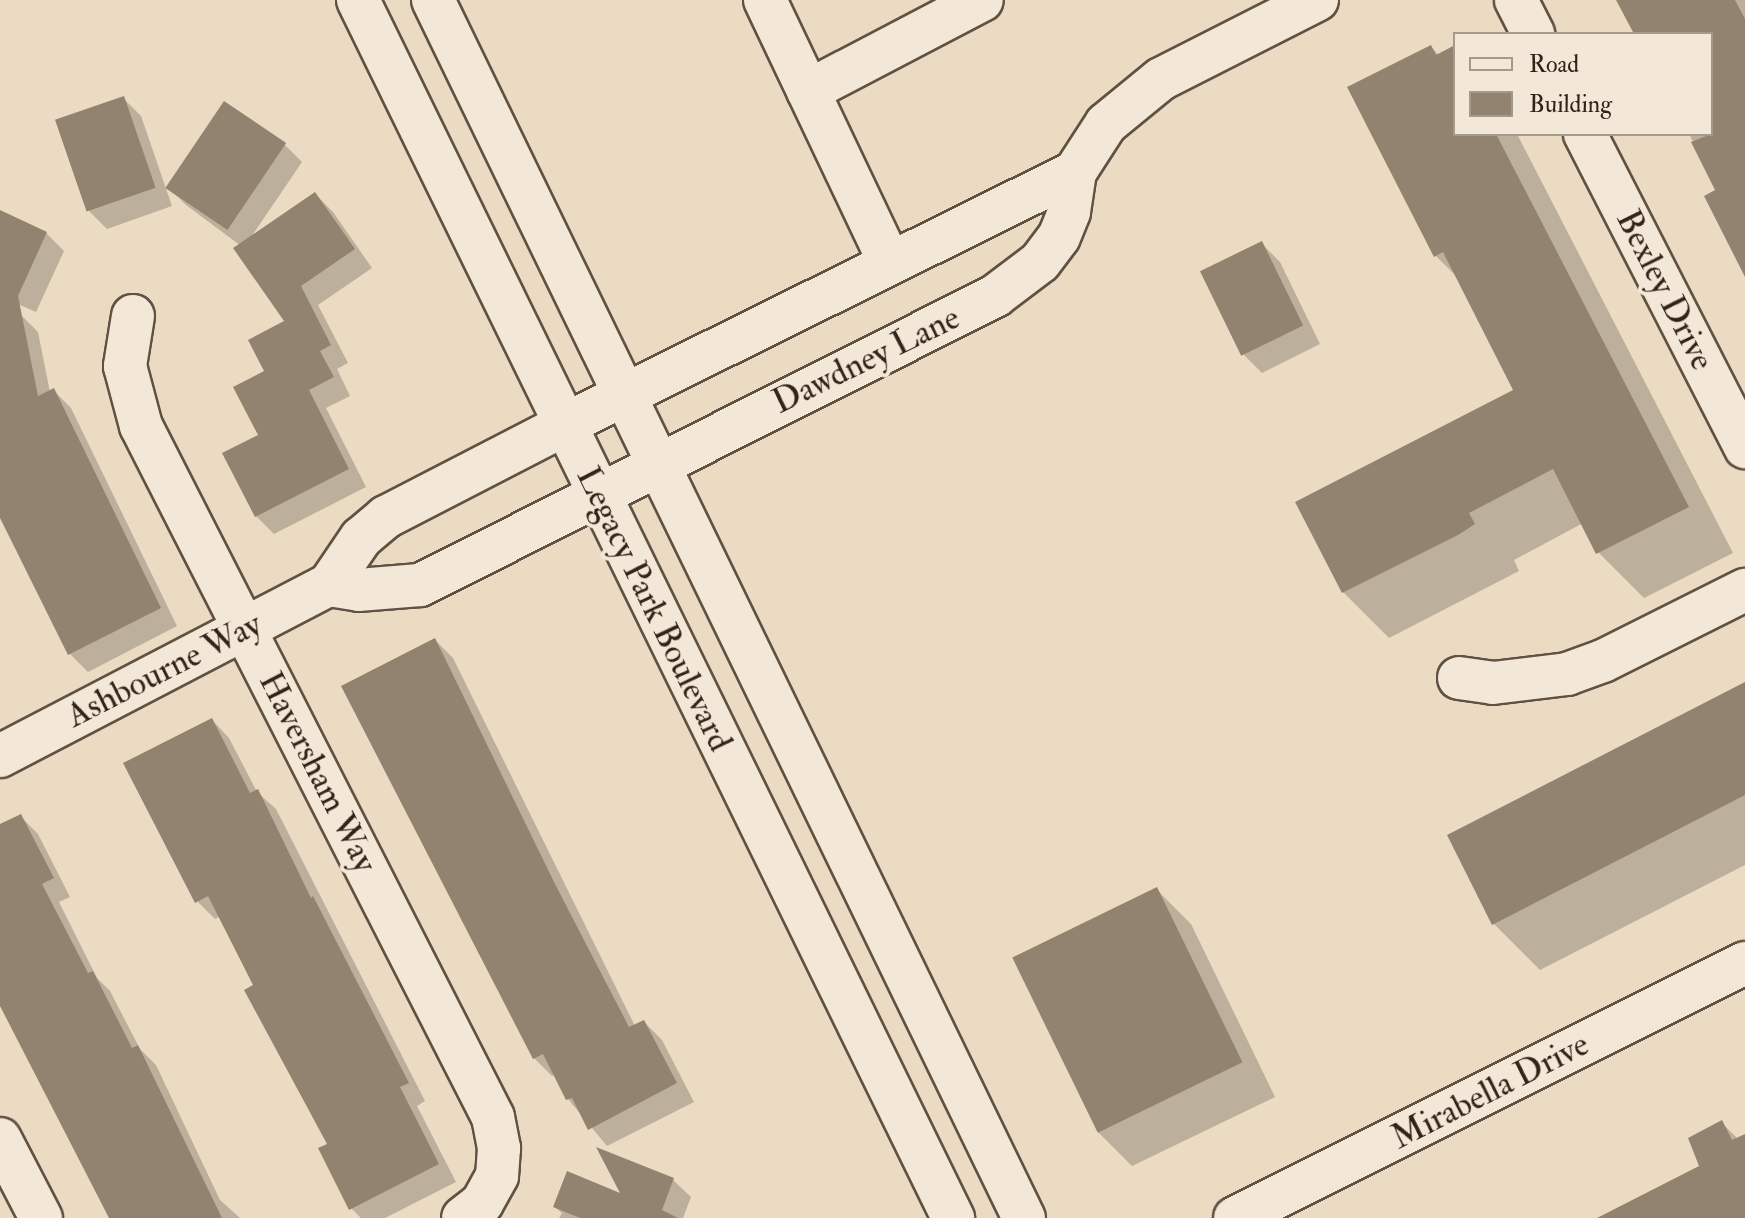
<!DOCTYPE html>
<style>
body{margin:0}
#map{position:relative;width:1745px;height:1218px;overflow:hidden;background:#ecdbc3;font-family:"IM FELL Double Pica",serif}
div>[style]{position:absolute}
.shadow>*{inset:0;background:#0003}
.building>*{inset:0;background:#928371;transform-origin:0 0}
.roads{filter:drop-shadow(2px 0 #605143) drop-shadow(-2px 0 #605143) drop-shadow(0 2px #605143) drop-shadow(0 -2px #605143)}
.minor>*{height:42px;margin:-21px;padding:0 21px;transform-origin:21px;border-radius:21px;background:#f3e8d8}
span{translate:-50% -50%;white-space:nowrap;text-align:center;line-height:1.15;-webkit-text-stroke:8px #f3e8d8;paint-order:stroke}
.street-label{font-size:34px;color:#312318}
.legend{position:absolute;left:1453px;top:32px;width:260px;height:104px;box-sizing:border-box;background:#f3e8d8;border:2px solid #a5998b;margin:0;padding:10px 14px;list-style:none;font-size:24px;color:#312318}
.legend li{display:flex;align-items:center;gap:16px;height:40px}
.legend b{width:40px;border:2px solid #a5998b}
</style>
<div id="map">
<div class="shadow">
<div style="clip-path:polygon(1620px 0,1745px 0,1745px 271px,1718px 191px,1689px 134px,1711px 134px,1711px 34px,1638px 34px)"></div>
<div style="clip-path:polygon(1431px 47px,1439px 55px,1455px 53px,1455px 134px,1517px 134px,1733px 553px,1644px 598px,1598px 552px,1583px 523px,1514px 560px,1519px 571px,1389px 638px,1343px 592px,1516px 391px,1459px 279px,1436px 256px)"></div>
<div style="clip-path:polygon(123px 98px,141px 116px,172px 206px,107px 229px,89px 211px)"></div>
<div style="clip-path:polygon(284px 144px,302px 162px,249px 240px,315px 194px,333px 212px,372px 268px,318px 305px,348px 363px,337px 369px,350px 396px,326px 408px,366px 487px,274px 534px,256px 516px,266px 372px,287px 322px,241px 246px,186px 205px,168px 187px)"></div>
<div style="clip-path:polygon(0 212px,46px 233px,64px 251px,36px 312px,0 296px)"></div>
<div style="clip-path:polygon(1262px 244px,1280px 262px,1320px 344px,1262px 373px,1244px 355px)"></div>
<div style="clip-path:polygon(20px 314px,38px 332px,50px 392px,53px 390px,71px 408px,177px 626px,88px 672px,70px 654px,0 514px,0 318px)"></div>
<div style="clip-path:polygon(435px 640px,453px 658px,635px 1026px,644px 1022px,662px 1040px,694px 1102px,607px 1146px,568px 1099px,555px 1074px,552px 1076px,534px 1058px)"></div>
<div style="clip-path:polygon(1745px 683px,1745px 865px,1540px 970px,1494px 924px)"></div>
<div style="clip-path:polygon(212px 720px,229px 738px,257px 792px,276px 809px,425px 1101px,417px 1106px,456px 1182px,385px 1218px,361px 1218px,351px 1208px,329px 1145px,256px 986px,221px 916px,215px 919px,197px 901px)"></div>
<div style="clip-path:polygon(20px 816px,38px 834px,70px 897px,59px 902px,97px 978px,110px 991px,140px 1049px,156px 1065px,220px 1200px,240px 1218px,111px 1218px,0 1003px,0 827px)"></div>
<div style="clip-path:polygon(1157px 890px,1191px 924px,1275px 1097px,1132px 1166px,1098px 1132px)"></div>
<div style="clip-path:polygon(1722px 1123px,1738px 1139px,1745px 1136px,1745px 1218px,1601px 1218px,1701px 1167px)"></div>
<div style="clip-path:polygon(673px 1180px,691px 1197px,683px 1218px,559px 1218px,562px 1213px,555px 1207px,624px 1197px)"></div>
</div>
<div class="building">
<div style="clip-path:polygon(1616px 0,1735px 0,1745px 19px,1745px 277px,1704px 196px,1715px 190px,1691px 142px,1711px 134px,1711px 34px,1634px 34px)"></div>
<div style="clip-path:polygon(1431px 45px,1436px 55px,1455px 45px,1455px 134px,1496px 134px,1689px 507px,1596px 554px,1553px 469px,1469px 513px,1475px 524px,1458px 535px,1342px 593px,1295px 502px,1513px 390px,1443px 252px,1434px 257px,1347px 87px)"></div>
<div style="left:124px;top:96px;width:97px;height:73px;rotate:71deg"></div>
<div style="left:224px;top:101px;width:75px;height:105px;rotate:34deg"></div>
<div style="clip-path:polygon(315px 192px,355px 249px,301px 286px,331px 345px,320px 351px,334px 377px,309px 390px,349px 469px,255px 517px,222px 453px,258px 435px,233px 387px,264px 371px,248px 340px,284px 321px,233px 248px)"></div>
<div style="clip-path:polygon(0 210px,47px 232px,18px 296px,38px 396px,54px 388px,161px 608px,68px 655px,0 518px)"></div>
<div style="left:1262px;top:241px;width:94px;height:69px;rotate:64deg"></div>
<div style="clip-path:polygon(435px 638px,555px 884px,629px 1027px,644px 1020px,677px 1083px,588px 1130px,572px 1098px,566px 1100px,543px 1054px,533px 1059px,341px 686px)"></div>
<div style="clip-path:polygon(1745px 682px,1745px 795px,1492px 925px,1447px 835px)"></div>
<div style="clip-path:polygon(212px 718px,250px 793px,258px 789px,311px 898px,313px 896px,409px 1083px,400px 1087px,439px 1164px,349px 1210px,318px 1148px,327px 1144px,244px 990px,253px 985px,208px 896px,195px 903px,123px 763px)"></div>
<div style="clip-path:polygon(21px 814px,54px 878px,42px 884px,88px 973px,93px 971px,132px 1048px,138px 1045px,222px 1218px,109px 1218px,0 1006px,0 824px)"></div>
<div style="left:1157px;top:887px;width:195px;height:161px;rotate:64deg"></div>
<div style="clip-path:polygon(1722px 1120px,1732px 1140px,1745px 1134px,1745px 1218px,1597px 1218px,1699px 1166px,1688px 1138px)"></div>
<div style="clip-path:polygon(596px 1147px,674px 1178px,662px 1210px,678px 1218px,580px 1218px,553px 1207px,567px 1171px,620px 1193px)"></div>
</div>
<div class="roads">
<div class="minor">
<div style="left:358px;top:0;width:1356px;rotate:63.96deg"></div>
<div style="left:433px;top:0;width:1354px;rotate:64.12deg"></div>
<div style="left:765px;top:0;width:291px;rotate:64.6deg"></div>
<div style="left:1516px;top:0;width:38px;rotate:63deg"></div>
<div style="left:808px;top:91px;width:196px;rotate:-27.6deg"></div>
<div style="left:1585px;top:134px;width:352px;rotate:62.9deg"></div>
<div style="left:133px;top:316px;width:51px;rotate:99.1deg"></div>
<div style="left:125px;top:366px;width:62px;rotate:75.1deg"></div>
<div style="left:141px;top:426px;width:775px;rotate:63.01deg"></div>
<div style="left:493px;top:1117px;width:32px;rotate:79deg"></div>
<div style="left:499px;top:1148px;width:28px;rotate:94deg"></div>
<div style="left:497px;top:1176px;width:31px;rotate:119deg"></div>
<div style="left:482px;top:1203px;width:24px;rotate:142deg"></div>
<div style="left:329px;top:585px;width:30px;rotate:9deg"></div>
<div style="left:359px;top:590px;width:61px;rotate:-4.7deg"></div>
<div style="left:420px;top:585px;width:644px;rotate:-26.68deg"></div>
<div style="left:995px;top:296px;width:56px;rotate:-37.1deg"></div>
<div style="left:1040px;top:262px;width:31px;rotate:-53deg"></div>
<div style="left:1059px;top:237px;width:27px;rotate:-68deg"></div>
<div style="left:1069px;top:212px;width:40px;rotate:-81.5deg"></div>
<div style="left:1075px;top:172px;width:57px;rotate:-57.1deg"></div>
<div style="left:1106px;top:124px;width:71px;rotate:-39.3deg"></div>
<div style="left:1161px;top:79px;width:175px;rotate:-26.9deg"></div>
<div style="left:1459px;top:678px;width:34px;rotate:8deg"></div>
<div style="left:1493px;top:683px;width:75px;rotate:-6.9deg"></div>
<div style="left:1567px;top:674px;width:38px;rotate:-20deg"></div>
<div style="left:1603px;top:661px;width:159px;rotate:-26.6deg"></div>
<div style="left:0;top:756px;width:371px;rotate:-27.5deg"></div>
<div style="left:329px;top:585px;width:57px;rotate:-55.8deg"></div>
<div style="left:361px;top:538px;width:33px;rotate:-40deg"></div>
<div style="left:386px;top:517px;width:200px;rotate:-27.3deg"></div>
<div style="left:564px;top:425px;width:570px;rotate:-26.34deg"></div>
<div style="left:0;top:1139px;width:89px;rotate:62.6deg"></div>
<div style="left:1235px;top:1218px;width:570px;rotate:-26.57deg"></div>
</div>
</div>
<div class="street-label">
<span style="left:1665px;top:290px;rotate:63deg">Bexley Drive</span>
<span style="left:866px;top:360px;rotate:-26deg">Dawdney Lane</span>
<span style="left:654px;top:609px;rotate:64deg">Legacy Park Boulevard</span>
<span style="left:164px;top:670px;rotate:-27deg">Ashbourne Way</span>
<span style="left:318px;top:772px;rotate:63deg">Haversham Way</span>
<span style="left:1490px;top:1091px;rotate:-27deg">Mirabella Drive</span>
</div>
<ul class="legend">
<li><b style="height:10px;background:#f3e8d8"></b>Road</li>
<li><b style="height:22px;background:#928371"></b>Building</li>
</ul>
</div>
